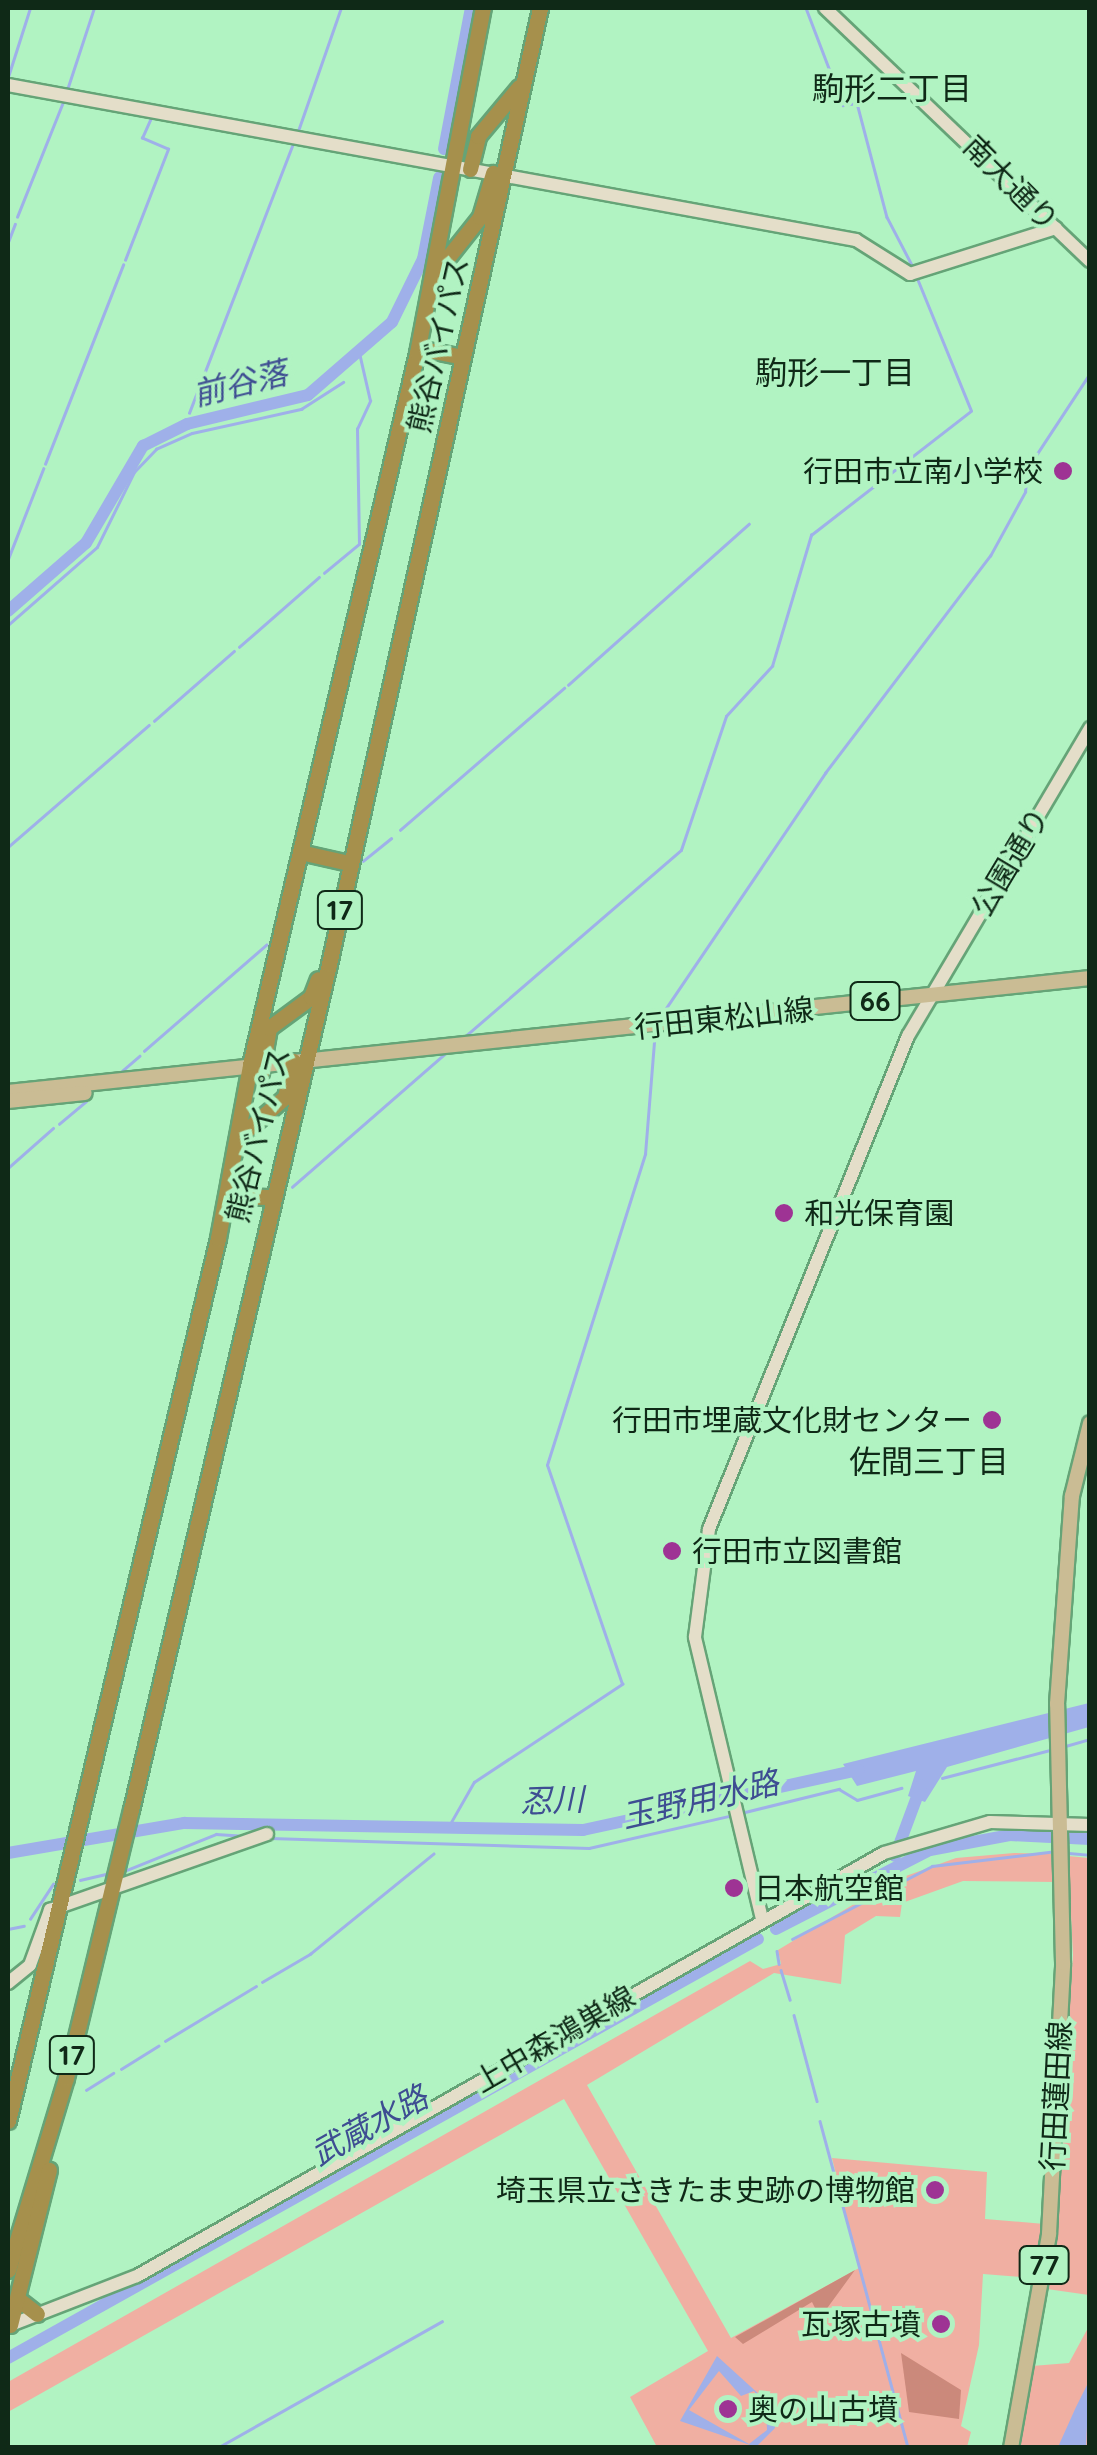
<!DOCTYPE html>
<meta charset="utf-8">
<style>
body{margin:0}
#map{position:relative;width:1097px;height:2455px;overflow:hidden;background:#b1f3c2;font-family:Quicksand,"Noto Sans JP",sans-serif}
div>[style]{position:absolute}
.green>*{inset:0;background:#f0afa2}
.forest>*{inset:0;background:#cb897b}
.water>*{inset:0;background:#9fb0e9}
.stream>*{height:2.5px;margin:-1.25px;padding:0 1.25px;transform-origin:1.25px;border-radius:1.25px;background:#9fb0e9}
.river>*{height:12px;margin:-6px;padding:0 6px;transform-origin:6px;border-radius:6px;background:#9fb0e9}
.roads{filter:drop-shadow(2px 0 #65a477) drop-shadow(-2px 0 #65a477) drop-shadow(0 2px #65a477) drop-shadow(0 -2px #65a477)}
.secondary>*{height:12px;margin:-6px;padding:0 6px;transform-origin:6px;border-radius:6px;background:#e4dec9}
.primary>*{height:14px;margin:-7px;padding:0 7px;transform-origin:7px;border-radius:7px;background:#cabc94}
.highway>*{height:15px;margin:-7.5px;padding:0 7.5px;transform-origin:7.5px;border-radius:7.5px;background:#a6904c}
.dots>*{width:28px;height:28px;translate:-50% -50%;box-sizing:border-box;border:5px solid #b1f3c2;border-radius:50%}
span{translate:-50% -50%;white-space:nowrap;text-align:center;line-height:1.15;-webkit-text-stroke:8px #b1f3c2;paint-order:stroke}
.shield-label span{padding:2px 8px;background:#b1f3c2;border:2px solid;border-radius:8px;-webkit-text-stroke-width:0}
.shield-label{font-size:28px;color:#0f2917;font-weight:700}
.street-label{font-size:30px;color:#0f2917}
.poi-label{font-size:30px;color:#0f2917}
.right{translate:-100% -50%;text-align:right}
.left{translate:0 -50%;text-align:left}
.neighbourhood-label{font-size:32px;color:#0f2917}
.water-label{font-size:32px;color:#3e4d92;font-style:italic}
.frame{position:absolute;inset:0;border:10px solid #0f2917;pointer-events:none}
</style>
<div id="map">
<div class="green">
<div style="clip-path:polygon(1014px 1853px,1051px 1854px,1055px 1882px,963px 1881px,902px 1903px,900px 1917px,876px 1916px,845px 1935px,841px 1984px,774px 1973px,587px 2085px,731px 2338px,859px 2268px,832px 2158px,987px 2172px,985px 2219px,1056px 2225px,1073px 1955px,1068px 1856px,1089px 1858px,1089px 2295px,1047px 2289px,1048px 2279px,983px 2274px,979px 2345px,961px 2426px,971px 2432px,967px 2447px,657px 2447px,630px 2397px,708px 2351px,564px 2099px,8px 2412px,8px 2382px,750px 1961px,763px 1969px,781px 1964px,778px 1950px,892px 1881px,956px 1858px)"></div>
<div style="clip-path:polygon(1089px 2326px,1089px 2447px,1017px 2448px,1032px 2366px,1069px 2363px)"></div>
</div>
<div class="forest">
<div style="clip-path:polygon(855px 2270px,820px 2318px,812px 2302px,743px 2344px,735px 2337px)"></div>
<div style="clip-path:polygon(901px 2353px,961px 2390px,959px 2419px,909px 2412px)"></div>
</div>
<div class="water">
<div style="clip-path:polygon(1089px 1703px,1089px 1727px,947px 1767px,925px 1802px,908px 1796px,916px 1771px,857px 1786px,843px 1764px)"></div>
<div style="clip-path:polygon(evenodd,717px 2356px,772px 2406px,775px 2428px,756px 2447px,680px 2421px,717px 2356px,719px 2371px,741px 2396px,754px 2391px,766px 2407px,767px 2430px,749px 2444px,689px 2410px,719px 2371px)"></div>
<div style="clip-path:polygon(1089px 2381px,1086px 2447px,1058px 2447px,1076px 2407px)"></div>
</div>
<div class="stream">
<div style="left:806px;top:8px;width:104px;rotate:69.1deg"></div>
<div style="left:843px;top:105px;width:14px;rotate:-8deg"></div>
<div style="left:857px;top:103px;width:118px;rotate:75.3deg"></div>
<div style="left:887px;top:217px;width:56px;rotate:62.5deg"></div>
<div style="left:8px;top:77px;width:72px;rotate:-72.3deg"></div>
<div style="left:67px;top:90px;width:86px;rotate:-71.8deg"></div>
<div style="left:297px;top:134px;width:133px;rotate:-70.8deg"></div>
<div style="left:17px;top:217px;width:124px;rotate:-68.2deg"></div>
<div style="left:8px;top:242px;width:19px;rotate:-69deg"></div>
<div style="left:125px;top:260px;width:119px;rotate:-68.8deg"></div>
<div style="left:168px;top:149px;width:28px;rotate:-157deg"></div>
<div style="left:142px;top:138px;width:22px;rotate:-66deg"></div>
<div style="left:189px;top:413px;width:292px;rotate:-68.9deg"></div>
<div style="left:45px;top:464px;width:214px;rotate:-68.6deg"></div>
<div style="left:8px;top:559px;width:97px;rotate:-68.7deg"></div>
<div style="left:324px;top:573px;width:45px;rotate:-39.6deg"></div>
<div style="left:359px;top:544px;width:115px;rotate:-91deg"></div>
<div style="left:357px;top:429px;width:31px;rotate:-65deg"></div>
<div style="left:370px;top:401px;width:49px;rotate:-102.9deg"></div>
<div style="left:8px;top:625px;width:118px;rotate:-41.2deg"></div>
<div style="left:97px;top:547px;width:84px;rotate:-63.7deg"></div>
<div style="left:134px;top:472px;width:32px;rotate:-46deg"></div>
<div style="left:156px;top:449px;width:39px;rotate:-24deg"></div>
<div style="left:192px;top:433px;width:112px;rotate:-12.4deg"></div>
<div style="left:301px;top:409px;width:50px;rotate:-32.7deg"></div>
<div style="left:239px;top:647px;width:106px;rotate:-41.2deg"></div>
<div style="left:568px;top:685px;width:242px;rotate:-41.7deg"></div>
<div style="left:154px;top:721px;width:106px;rotate:-41.2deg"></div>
<div style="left:400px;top:830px;width:217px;rotate:-40.9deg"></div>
<div style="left:8px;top:847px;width:186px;rotate:-40.9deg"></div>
<div style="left:363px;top:861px;width:36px;rotate:-39deg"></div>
<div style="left:660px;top:1017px;width:295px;rotate:-55.9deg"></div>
<div style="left:825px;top:773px;width:273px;rotate:-52.8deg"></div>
<div style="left:990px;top:556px;width:73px;rotate:-61.3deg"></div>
<div style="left:1025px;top:492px;width:23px;rotate:-85deg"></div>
<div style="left:1027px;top:469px;width:115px;rotate:-56.7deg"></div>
<div style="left:462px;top:1039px;width:289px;rotate:-40.8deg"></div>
<div style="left:681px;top:850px;width:141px;rotate:-71.4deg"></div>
<div style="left:726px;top:716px;width:68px;rotate:-47.4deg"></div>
<div style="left:772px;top:666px;width:137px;rotate:-73.4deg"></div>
<div style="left:811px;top:535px;width:202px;rotate:-37.8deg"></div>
<div style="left:971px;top:411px;width:143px;rotate:-112.2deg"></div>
<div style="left:144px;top:1051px;width:162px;rotate:-41deg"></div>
<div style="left:122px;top:1071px;width:23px;rotate:-41deg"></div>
<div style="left:59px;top:1124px;width:35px;rotate:-40deg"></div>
<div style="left:8px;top:1168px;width:60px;rotate:-41.6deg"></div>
<div style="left:292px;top:1187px;width:207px;rotate:-41.1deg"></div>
<div style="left:1062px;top:1747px;width:29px;rotate:-16deg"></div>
<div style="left:942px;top:1778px;width:116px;rotate:-14.5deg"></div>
<div style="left:741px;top:1813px;width:101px;rotate:-13.8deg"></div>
<div style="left:839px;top:1789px;width:21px;rotate:31deg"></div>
<div style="left:857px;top:1800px;width:46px;rotate:-15.3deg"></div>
<div style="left:446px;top:1831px;width:56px;rotate:-60.3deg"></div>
<div style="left:474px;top:1782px;width:178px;rotate:-33.5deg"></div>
<div style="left:622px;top:1684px;width:231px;rotate:-108.9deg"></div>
<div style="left:547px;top:1465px;width:326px;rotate:-72.5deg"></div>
<div style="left:645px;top:1154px;width:125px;rotate:-85.4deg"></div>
<div style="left:270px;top:1838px;width:319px;rotate:1.8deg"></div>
<div style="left:589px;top:1848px;width:148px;rotate:-12.9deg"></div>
<div style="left:1069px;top:1853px;width:21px;rotate:5deg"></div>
<div style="left:127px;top:1870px;width:96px;rotate:-22deg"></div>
<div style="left:216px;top:1834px;width:26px;rotate:4deg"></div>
<div style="left:80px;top:1880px;width:26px;rotate:-13deg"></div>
<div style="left:30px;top:1919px;width:42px;rotate:-56.7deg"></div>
<div style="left:8px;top:1929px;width:16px;rotate:-11deg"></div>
<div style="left:792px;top:1939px;width:158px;rotate:-27.5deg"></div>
<div style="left:932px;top:1866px;width:119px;rotate:-6.8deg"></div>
<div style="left:777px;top:1951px;width:13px;rotate:81deg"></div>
<div style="left:781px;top:1970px;width:31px;rotate:73deg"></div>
<div style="left:262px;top:1982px;width:56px;rotate:-30.3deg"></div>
<div style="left:310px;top:1954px;width:159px;rotate:-39.1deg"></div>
<div style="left:794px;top:2015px;width:89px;rotate:75deg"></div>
<div style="left:165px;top:2041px;width:106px;rotate:-31.1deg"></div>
<div style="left:121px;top:2069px;width:44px;rotate:-31.9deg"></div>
<div style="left:86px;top:2090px;width:32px;rotate:-32deg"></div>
<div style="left:820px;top:2121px;width:339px;rotate:74.9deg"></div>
<div style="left:217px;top:2448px;width:258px;rotate:-29.4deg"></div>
</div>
<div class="river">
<div style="left:444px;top:149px;width:144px;rotate:-79.2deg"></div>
<div style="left:8px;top:611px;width:103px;rotate:-41.1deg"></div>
<div style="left:86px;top:543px;width:113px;rotate:-59.6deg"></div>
<div style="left:143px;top:446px;width:49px;rotate:-26.6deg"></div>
<div style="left:187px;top:424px;width:124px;rotate:-13.5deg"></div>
<div style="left:308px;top:395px;width:111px;rotate:-41deg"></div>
<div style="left:392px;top:322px;width:70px;rotate:-63.8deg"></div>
<div style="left:423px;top:259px;width:83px;rotate:-78.8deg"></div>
<div style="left:8px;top:1853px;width:179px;rotate:-9.7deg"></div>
<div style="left:184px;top:1823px;width:399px;rotate:1deg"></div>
<div style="left:583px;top:1830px;width:282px;rotate:-12.3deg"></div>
<div style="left:895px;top:1856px;width:75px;rotate:-69.6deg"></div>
<div style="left:776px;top:1929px;width:173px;rotate:-27.2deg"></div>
<div style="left:930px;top:1850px;width:81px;rotate:-10.6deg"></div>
<div style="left:1010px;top:1835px;width:80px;rotate:2.9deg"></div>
<div style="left:8px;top:2358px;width:859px;rotate:-29.19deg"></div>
</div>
<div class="roads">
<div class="secondary">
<div style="left:825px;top:8px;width:366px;rotate:43.7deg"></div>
<div style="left:8px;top:85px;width:862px;rotate:10.36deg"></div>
<div style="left:856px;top:240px;width:64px;rotate:32.2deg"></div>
<div style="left:910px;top:274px;width:153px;rotate:-17.5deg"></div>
<div style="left:762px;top:1919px;width:290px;rotate:-103.4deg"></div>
<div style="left:695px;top:1637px;width:109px;rotate:-82.6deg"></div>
<div style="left:709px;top:1529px;width:532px;rotate:-68.02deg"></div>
<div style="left:908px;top:1036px;width:358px;rotate:-59.4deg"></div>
<div style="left:8px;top:1983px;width:28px;rotate:-39deg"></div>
<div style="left:30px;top:1965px;width:59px;rotate:-70deg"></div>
<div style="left:50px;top:1910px;width:230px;rotate:-19.3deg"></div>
<div style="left:8px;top:2326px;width:138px;rotate:-21.2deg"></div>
<div style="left:137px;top:2276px;width:858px;rotate:-29.52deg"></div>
<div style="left:884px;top:1853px;width:110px;rotate:-16.3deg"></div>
<div style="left:990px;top:1822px;width:100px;rotate:1.7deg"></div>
</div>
<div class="primary">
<div style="left:8px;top:1092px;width:1088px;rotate:-6.01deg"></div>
<div style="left:8px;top:1101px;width:77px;rotate:-5.9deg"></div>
<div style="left:1011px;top:2448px;width:217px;rotate:-79.9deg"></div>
<div style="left:1049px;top:2234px;width:271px;rotate:-87deg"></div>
<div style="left:1063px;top:1963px;width:259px;rotate:-91.3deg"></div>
<div style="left:1057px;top:1704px;width:209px;rotate:-85.9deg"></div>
<div style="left:1072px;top:1496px;width:75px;rotate:-76.1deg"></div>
</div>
<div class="highway">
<div style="left:470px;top:169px;width:34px;rotate:-76deg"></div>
<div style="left:478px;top:136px;width:64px;rotate:-50.1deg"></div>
<div style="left:441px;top:266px;width:63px;rotate:-51.5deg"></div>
<div style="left:480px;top:217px;width:46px;rotate:-73.5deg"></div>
<div style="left:418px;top:348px;width:46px;rotate:11.3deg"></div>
<div style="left:300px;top:852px;width:50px;rotate:12.7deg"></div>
<div style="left:261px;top:1073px;width:46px;rotate:-79.9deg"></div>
<div style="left:269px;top:1028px;width:52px;rotate:-36.4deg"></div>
<div style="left:311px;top:997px;width:19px;rotate:-69deg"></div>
<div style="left:242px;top:1134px;width:57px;rotate:-40.7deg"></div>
<div style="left:285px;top:1097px;width:37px;rotate:-77deg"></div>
<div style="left:226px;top:1196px;width:43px;rotate:1.3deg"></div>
<div style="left:8px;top:2121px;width:908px;rotate:-76.62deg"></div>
<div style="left:218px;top:1238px;width:176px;rotate:-79.5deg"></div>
<div style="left:250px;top:1065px;width:731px;rotate:-76.8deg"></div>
<div style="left:417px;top:353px;width:351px;rotate:-79.2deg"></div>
<div style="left:8px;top:2270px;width:201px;rotate:-73.2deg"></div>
<div style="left:66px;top:2078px;width:276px;rotate:-76.4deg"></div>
<div style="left:131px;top:1810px;width:869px;rotate:-76.83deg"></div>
<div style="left:329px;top:964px;width:979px;rotate:-77.55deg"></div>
<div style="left:18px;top:2299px;width:24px;rotate:38deg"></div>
<div style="left:10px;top:2325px;width:160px;rotate:-75.9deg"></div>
</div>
</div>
<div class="dots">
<div style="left:1063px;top:471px;background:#9e3394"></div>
<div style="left:784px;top:1213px;background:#9e3394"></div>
<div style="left:992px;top:1420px;background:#9e3394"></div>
<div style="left:672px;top:1551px;background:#9e3394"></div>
<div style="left:734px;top:1888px;background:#9e3394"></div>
<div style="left:935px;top:2190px;background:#9e3394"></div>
<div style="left:941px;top:2324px;background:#9e3394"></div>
<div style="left:728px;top:2409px;background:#9e3394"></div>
</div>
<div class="shield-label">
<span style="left:340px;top:910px">17</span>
<span style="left:875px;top:1001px">66</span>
<span style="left:72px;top:2055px">17</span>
<span style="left:1044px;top:2265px">77</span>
</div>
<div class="street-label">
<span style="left:1011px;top:183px;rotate:45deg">南大通り</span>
<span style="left:438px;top:345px;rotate:-77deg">熊谷バイパス</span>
<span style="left:1010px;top:862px;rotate:-59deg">公園通り</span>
<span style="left:724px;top:1018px;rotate:-6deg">行田東松山線</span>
<span style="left:258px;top:1135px;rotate:-76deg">熊谷バイパス</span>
<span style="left:554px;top:2039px;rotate:-30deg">上中森鴻巣線</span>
<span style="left:1056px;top:2096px;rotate:-87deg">行田蓮田線</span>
</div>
<div class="poi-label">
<span class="right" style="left:1043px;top:471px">行田市立南小学校</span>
<span class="left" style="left:804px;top:1213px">和光保育園</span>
<span class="right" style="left:972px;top:1420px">行田市埋蔵文化財センター</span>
<span class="left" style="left:692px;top:1551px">行田市立図書館</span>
<span class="left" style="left:754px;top:1888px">日本航空館</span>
<span class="right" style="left:915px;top:2190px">埼玉県立さきたま史跡の博物館</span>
<span class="right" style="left:921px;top:2324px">瓦塚古墳</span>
<span class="left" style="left:748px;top:2409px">奥の山古墳</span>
</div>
<div class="neighbourhood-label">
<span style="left:892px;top:88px">駒形二丁目</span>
<span style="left:835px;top:372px">駒形一丁目</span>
<span style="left:929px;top:1461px">佐間三丁目</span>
</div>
<div class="water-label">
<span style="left:240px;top:383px;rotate:-14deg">前谷落</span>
<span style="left:700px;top:1799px;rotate:-13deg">玉野用水路</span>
<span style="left:552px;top:1800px;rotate:-2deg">忍川</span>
<span style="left:369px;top:2125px;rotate:-29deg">武蔵水路</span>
</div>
<div class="frame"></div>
</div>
